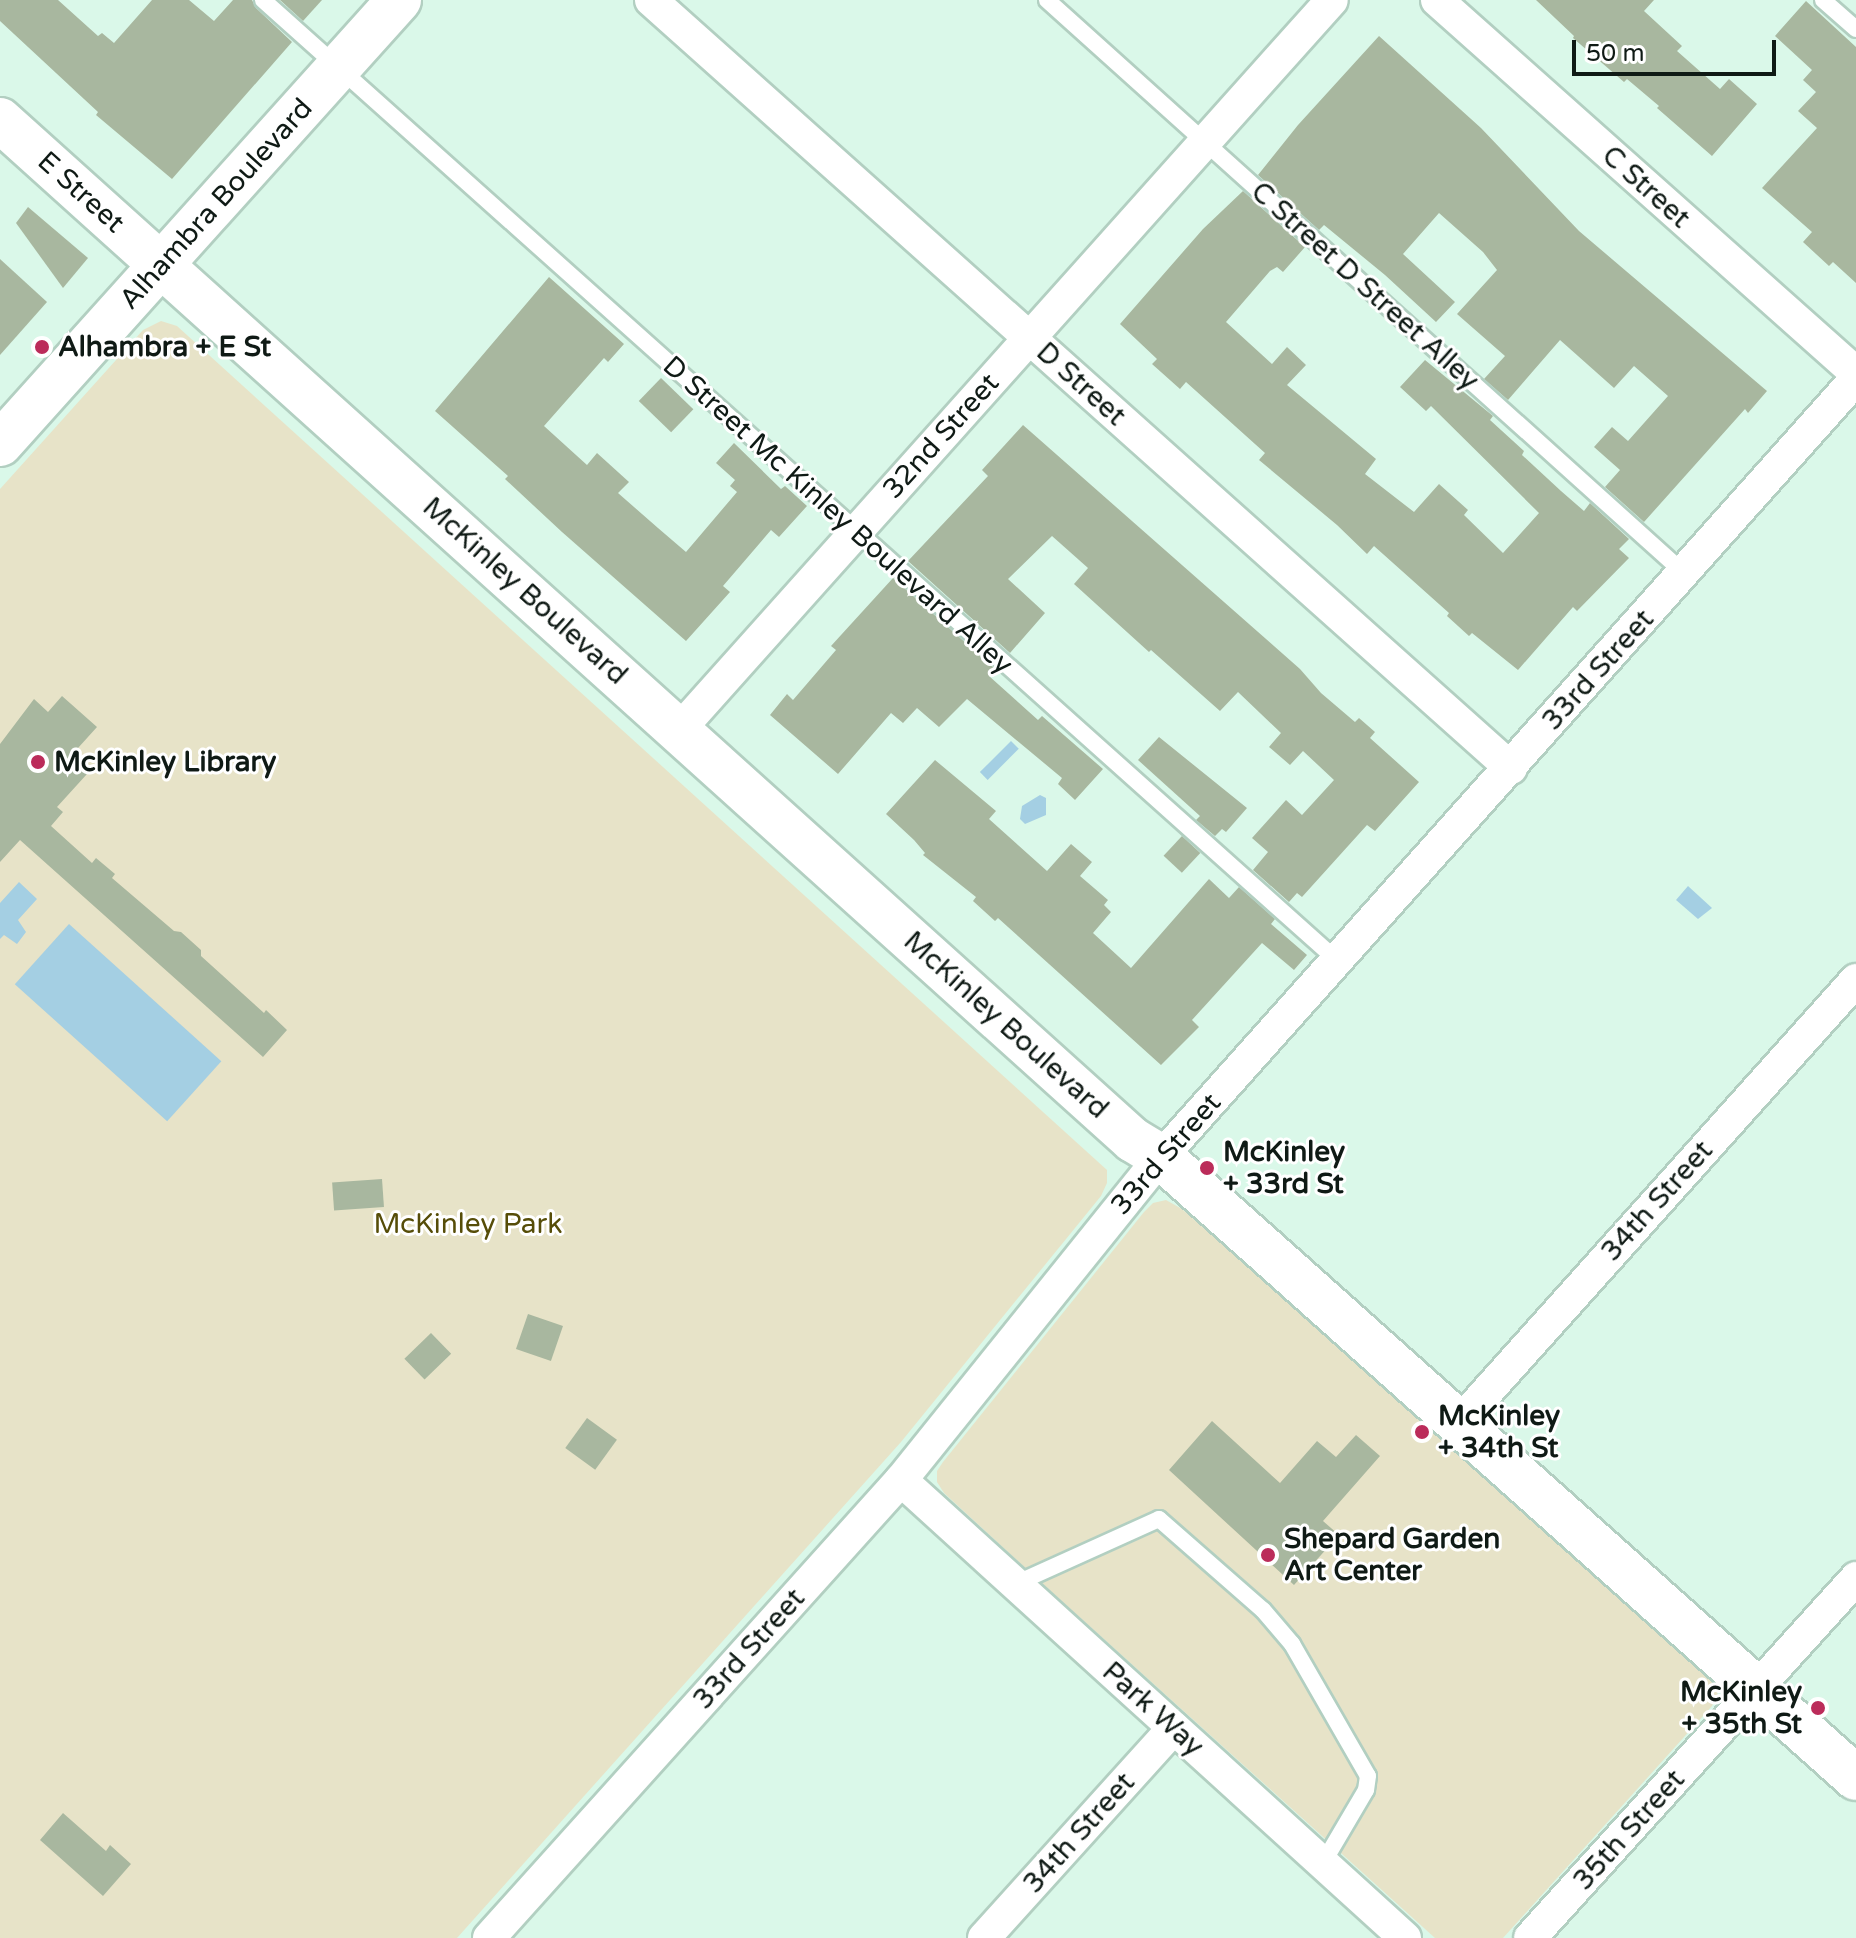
<!DOCTYPE html>
<style>
body{margin:0}
#map{position:relative;width:1856px;height:1938px;overflow:hidden;background:#daf8e9;font-family:"Varela Round",sans-serif}
div>[style]{position:absolute}
.green>*{inset:0;background:#e7e3c8}
.water>*{inset:0;background:#a4cfe3;transform-origin:0 0}
.building>*{inset:0;background:#a8b79f;transform-origin:0 0}
.roads{filter:drop-shadow(2px 0 #b2cfc1) drop-shadow(-2px 0 #b2cfc1) drop-shadow(0 2px #b2cfc1) drop-shadow(0 -2px #b2cfc1)}
.lane>*{height:16px;margin:-8px;padding:0 8px;transform-origin:8px;border-radius:8px;background:#fff}
.street>*{height:32px;margin:-16px;padding:0 16px;transform-origin:16px;border-radius:16px;background:#fff}
.secondary>*{height:44px;margin:-22px;padding:0 22px;transform-origin:22px;border-radius:22px;background:#fff}
.dots>*{width:22px;height:22px;translate:-50% -50%;box-sizing:border-box;border:4px solid #fff;border-radius:50%}
span{translate:-50% -50%;white-space:nowrap;text-align:center;line-height:1.15;-webkit-text-stroke:6px #fff;paint-order:stroke}
.street-label{font-size:28px;color:#0f1a15}
.poi-label{font-size:28px;color:#0f1a15;font-weight:700}
.left{translate:0 -50%;text-align:left}
.right{translate:-100% -50%;text-align:right}
.park-label{font-size:28px;color:#564d08}
.scale{position:absolute;left:1572px;top:40px;width:204px;height:36px;box-sizing:border-box;border:4px solid #0f1a15;border-top:0;padding-left:10px;font-size:24px;line-height:28px;white-space:nowrap;color:#0f1a15;-webkit-text-stroke:6px #fff;paint-order:stroke}
</style>
<div id="map">
<div class="green">
<div style="clip-path:polygon(161px 321px,177px 326px,1107px 1170px,1107px 1183px,1101px 1196px,901px 1442px,457px 1938px,0 1938px,0 489px,143px 330px)"></div>
<div style="clip-path:polygon(1166px 1200px,1182px 1209px,1708px 1672px,1716px 1684px,1718px 1696px,1712px 1706px,1503px 1938px,1435px 1938px,1034px 1576px,944px 1493px,937px 1482px,937px 1471px,943px 1462px,1144px 1212px,1153px 1203px)"></div>
</div>
<div class="water">
<div style="left:1011px;top:741px;width:11px;height:44px;rotate:45deg"></div>
<div style="clip-path:polygon(1040px 795px,1046px 798px,1046px 815px,1025px 824px,1020px 819px,1022px 806px)"></div>
<div style="clip-path:polygon(19px 882px,37px 899px,18px 920px,26px 932px,17px 944px,4px 935px,0 939px,0 903px)"></div>
<div style="clip-path:polygon(1688px 886px,1712px 908px,1698px 919px,1676px 900px)"></div>
<div style="left:69px;top:924px;width:205px;height:81px;rotate:42deg"></div>
</div>
<div class="building">
<div style="clip-path:polygon(0 0,58px 0,98px 36px,102px 33px,114px 43px,152px 0,189px 0,214px 21px,233px 0,252px 0,256px 8px,292px 42px,172px 179px,96px 115px,98px 112px,0 21px)"></div>
<div style="clip-path:polygon(280px 0,322px 0,303px 21px)"></div>
<div style="clip-path:polygon(1536px 0,1654px 0,1644px 11px,1682px 46px,1677px 51px,1720px 89px,1729px 79px,1757px 104px,1712px 156px,1657px 108px,1659px 106px,1627px 79px,1624px 82px,1573px 38px,1574px 36px)"></div>
<div style="clip-path:polygon(1806px 1px,1856px 47px,1856px 283px,1833px 262px,1829px 266px,1803px 242px,1812px 232px,1762px 188px,1817px 128px,1798px 111px,1816px 92px,1803px 80px,1812px 70px,1775px 36px)"></div>
<div style="clip-path:polygon(1379px 36px,1481px 128px,1579px 231px,1767px 391px,1748px 413px,1745px 409px,1644px 522px,1605px 487px,1620px 470px,1594px 447px,1612px 427px,1628px 441px,1668px 396px,1634px 366px,1614px 388px,1560px 340px,1508px 400px,1484px 379px,1505px 356px,1457px 314px,1497px 270px,1483px 252px,1439px 213px,1403px 254px,1455px 302px,1436px 322px,1385px 275px,1324px 225px,1319px 230px,1258px 175px,1298px 125px)"></div>
<div style="clip-path:polygon(1243px 191px,1305px 247px,1283px 272px,1277px 267px,1270px 271px,1226px 322px,1272px 364px,1287px 347px,1306px 365px,1287px 385px,1376px 459px,1365px 474px,1414px 512px,1439px 484px,1468px 510px,1464px 515px,1503px 553px,1539px 513px,1431px 406px,1426px 411px,1400px 387px,1425px 360px,1493px 416px,1490px 420px,1524px 451px,1522px 455px,1561px 491px,1584px 511px,1590px 503px,1629px 539px,1619px 549px,1629px 558px,1577px 611px,1573px 607px,1518px 670px,1472px 633px,1469px 636px,1447px 616px,1449px 613px,1374px 546px,1367px 554px,1337px 525px,1259px 460px,1265px 453px,1186px 382px,1180px 389px,1152px 364px,1157px 359px,1120px 324px,1203px 229px)"></div>
<div style="clip-path:polygon(28px 207px,88px 258px,63px 288px,16px 223px)"></div>
<div style="clip-path:polygon(0 259px,47px 302px,0 355px)"></div>
<div style="clip-path:polygon(549px 277px,624px 344px,608px 362px,604px 358px,544px 426px,587px 465px,597px 453px,629px 482px,618px 493px,658px 528px,686px 552px,737px 492px,730px 486px,735px 480px,716px 463px,734px 443px,781px 489px,785px 486px,807px 506px,779px 537px,771px 530px,723px 586px,730px 592px,686px 641px,562px 532px,505px 479px,508px 476px,435px 411px)"></div>
<div style="left:661px;top:378px;width:45px;height:32px;rotate:44deg"></div>
<div style="clip-path:polygon(1023px 425px,1300px 669px,1321px 693px,1355px 722px,1359px 718px,1375px 732px,1370px 738px,1419px 782px,1375px 831px,1367px 825px,1302px 897px,1297px 893px,1289px 902px,1253px 870px,1268px 852px,1252px 838px,1286px 800px,1302px 815px,1334px 780px,1303px 751px,1290px 765px,1269px 747px,1281px 733px,1238px 692px,1220px 711px,1151px 650px,1149px 652px,1074px 584px,1088px 568px,1052px 536px,1008px 579px,1045px 613px,1010px 653px,908px 561px,988px 476px,982px 470px)"></div>
<div style="clip-path:polygon(893px 578px,995px 669px,989px 676px,1038px 720px,1042px 716px,1103px 769px,1075px 800px,1058px 784px,1062px 778px,967px 699px,939px 727px,917px 708px,903px 723px,891px 713px,838px 774px,770px 715px,787px 694px,793px 700px,836px 650px,831px 646px)"></div>
<div style="clip-path:polygon(62px 696px,97px 727px,69px 758px,87px 774px,57px 807px,63px 812px,51px 826px,92px 863px,96px 858px,115px 874px,112px 878px,174px 931px,181px 932px,201px 950px,201px 956px,264px 1013px,266px 1010px,287px 1030px,263px 1057px,20px 840px,0 862px,0 744px,34px 699px,48px 712px)"></div>
<div style="clip-path:polygon(1159px 737px,1247px 808px,1226px 832px,1222px 829px,1215px 836px,1196px 820px,1200px 816px,1138px 760px)"></div>
<div style="clip-path:polygon(935px 760px,996px 811px,989px 819px,1047px 871px,1071px 844px,1092px 862px,1080px 876px,1108px 900px,1104px 905px,1111px 912px,1093px 933px,1131px 968px,1209px 879px,1229px 898px,1239px 887px,1275px 919px,1271px 924px,1307px 955px,1294px 970px,1262px 943px,1192px 1020px,1199px 1027px,1161px 1065px,998px 918px,995px 921px,973px 901px,976px 897px,923px 855px,925px 853px,914px 840px,886px 814px)"></div>
<div style="left:1182px;top:836px;width:25px;height:27px;rotate:43deg"></div>
<div style="left:382px;top:1179px;width:28px;height:50px;rotate:86deg"></div>
<div style="left:528px;top:1314px;width:37px;height:37px;rotate:19deg"></div>
<div style="left:431px;top:1333px;width:29px;height:37px;rotate:46deg"></div>
<div style="left:587px;top:1418px;width:37px;height:37px;rotate:36deg"></div>
<div style="clip-path:polygon(1212px 1421px,1280px 1483px,1317px 1441px,1336px 1457px,1356px 1435px,1380px 1456px,1323px 1521px,1339px 1535px,1294px 1585px,1169px 1470px)"></div>
<div style="clip-path:polygon(63px 1813px,106px 1851px,110px 1845px,131px 1864px,103px 1896px,40px 1840px)"></div>
</div>
<div class="roads">
<div class="lane">
<div style="left:263px;top:0;width:1442px;rotate:41.8deg"></div>
<div style="left:1047px;top:0;width:857px;rotate:41.97deg"></div>
<div style="left:1823px;top:0;width:44px;rotate:41.3deg"></div>
<div style="left:1015px;top:1584px;width:158px;rotate:-24.3deg"></div>
<div style="left:1159px;top:1519px;width:138px;rotate:41.2deg"></div>
<div style="left:1263px;top:1610px;width:45px;rotate:49.5deg"></div>
<div style="left:1292px;top:1644px;width:152px;rotate:60.1deg"></div>
<div style="left:1368px;top:1776px;width:14px;rotate:98deg"></div>
<div style="left:1366px;top:1790px;width:85px;rotate:120.5deg"></div>
</div>
<div class="street">
<div style="left:651px;top:0;width:1153px;rotate:41.77deg"></div>
<div style="left:1437px;top:0;width:561px;rotate:41.68deg"></div>
<div style="left:679px;top:730px;width:979px;rotate:-48.19deg"></div>
<div style="left:1459px;top:1423px;width:595px;rotate:-48.13deg"></div>
<div style="left:901px;top:1480px;width:681px;rotate:42.26deg"></div>
<div style="left:489px;top:1938px;width:616px;rotate:-48.03deg"></div>
<div style="left:901px;top:1480px;width:415px;rotate:-51.2deg"></div>
<div style="left:1161px;top:1157px;width:1043px;rotate:-48.23deg"></div>
<div style="left:984px;top:1938px;width:283px;rotate:-47.9deg"></div>
<div style="left:1530px;top:1938px;width:486px;rotate:-47.8deg"></div>
</div>
<div class="secondary">
<div style="left:0;top:120px;width:1524px;rotate:42deg"></div>
<div style="left:1133px;top:1140px;width:33px;rotate:31deg"></div>
<div style="left:1161px;top:1157px;width:932px;rotate:41.78deg"></div>
<div style="left:0;top:444px;width:597px;rotate:-48.06deg"></div>
</div>
</div>
<div class="dots">
<div style="left:42px;top:347px;background:#bb2c5a"></div>
<div style="left:38px;top:762px;background:#bb2c5a"></div>
<div style="left:1207px;top:1168px;background:#bb2c5a"></div>
<div style="left:1422px;top:1432px;background:#bb2c5a"></div>
<div style="left:1268px;top:1555px;background:#bb2c5a"></div>
<div style="left:1818px;top:1708px;background:#bb2c5a"></div>
</div>
<div class="street-label">
<span style="left:1646px;top:187px;rotate:42deg">C Street</span>
<span style="left:81px;top:192px;rotate:42deg">E Street</span>
<span style="left:216px;top:204px;rotate:-48deg">Alhambra Boulevard</span>
<span style="left:1365px;top:286px;rotate:42deg">C Street D Street Alley</span>
<span style="left:1081px;top:384px;rotate:42deg">D Street</span>
<span style="left:941px;top:436px;rotate:-48deg">32nd Street</span>
<span style="left:838px;top:515px;rotate:42deg">D Street Mc Kinley Boulevard Alley</span>
<span style="left:525px;top:591px;rotate:42deg">McKinley Boulevard</span>
<span style="left:1598px;top:670px;rotate:-48deg">33rd Street</span>
<span style="left:1006px;top:1025px;rotate:42deg">McKinley Boulevard</span>
<span style="left:1166px;top:1154px;rotate:-49deg">33rd Street</span>
<span style="left:1657px;top:1201px;rotate:-48deg">34th Street</span>
<span style="left:749px;top:1649px;rotate:-48deg">33rd Street</span>
<span style="left:1153px;top:1709px;rotate:42deg">Park Way</span>
<span style="left:1629px;top:1830px;rotate:-48deg">35th Street</span>
<span style="left:1079px;top:1833px;rotate:-48deg">34th Street</span>
</div>
<div class="poi-label">
<span class="left" style="left:58px;top:347px">Alhambra + E St</span>
<span class="left" style="left:54px;top:762px">McKinley Library</span>
<span class="left" style="left:1223px;top:1168px">McKinley<br>+ 33rd St</span>
<span class="left" style="left:1438px;top:1432px">McKinley<br>+ 34th St</span>
<span class="left" style="left:1284px;top:1555px">Shepard Garden<br>Art Center</span>
<span class="right" style="left:1802px;top:1708px">McKinley<br>+ 35th St</span>
</div>
<div class="park-label">
<span style="left:468px;top:1224px">McKinley Park</span>
</div>
<div class="scale">50 m</div>
</div>
